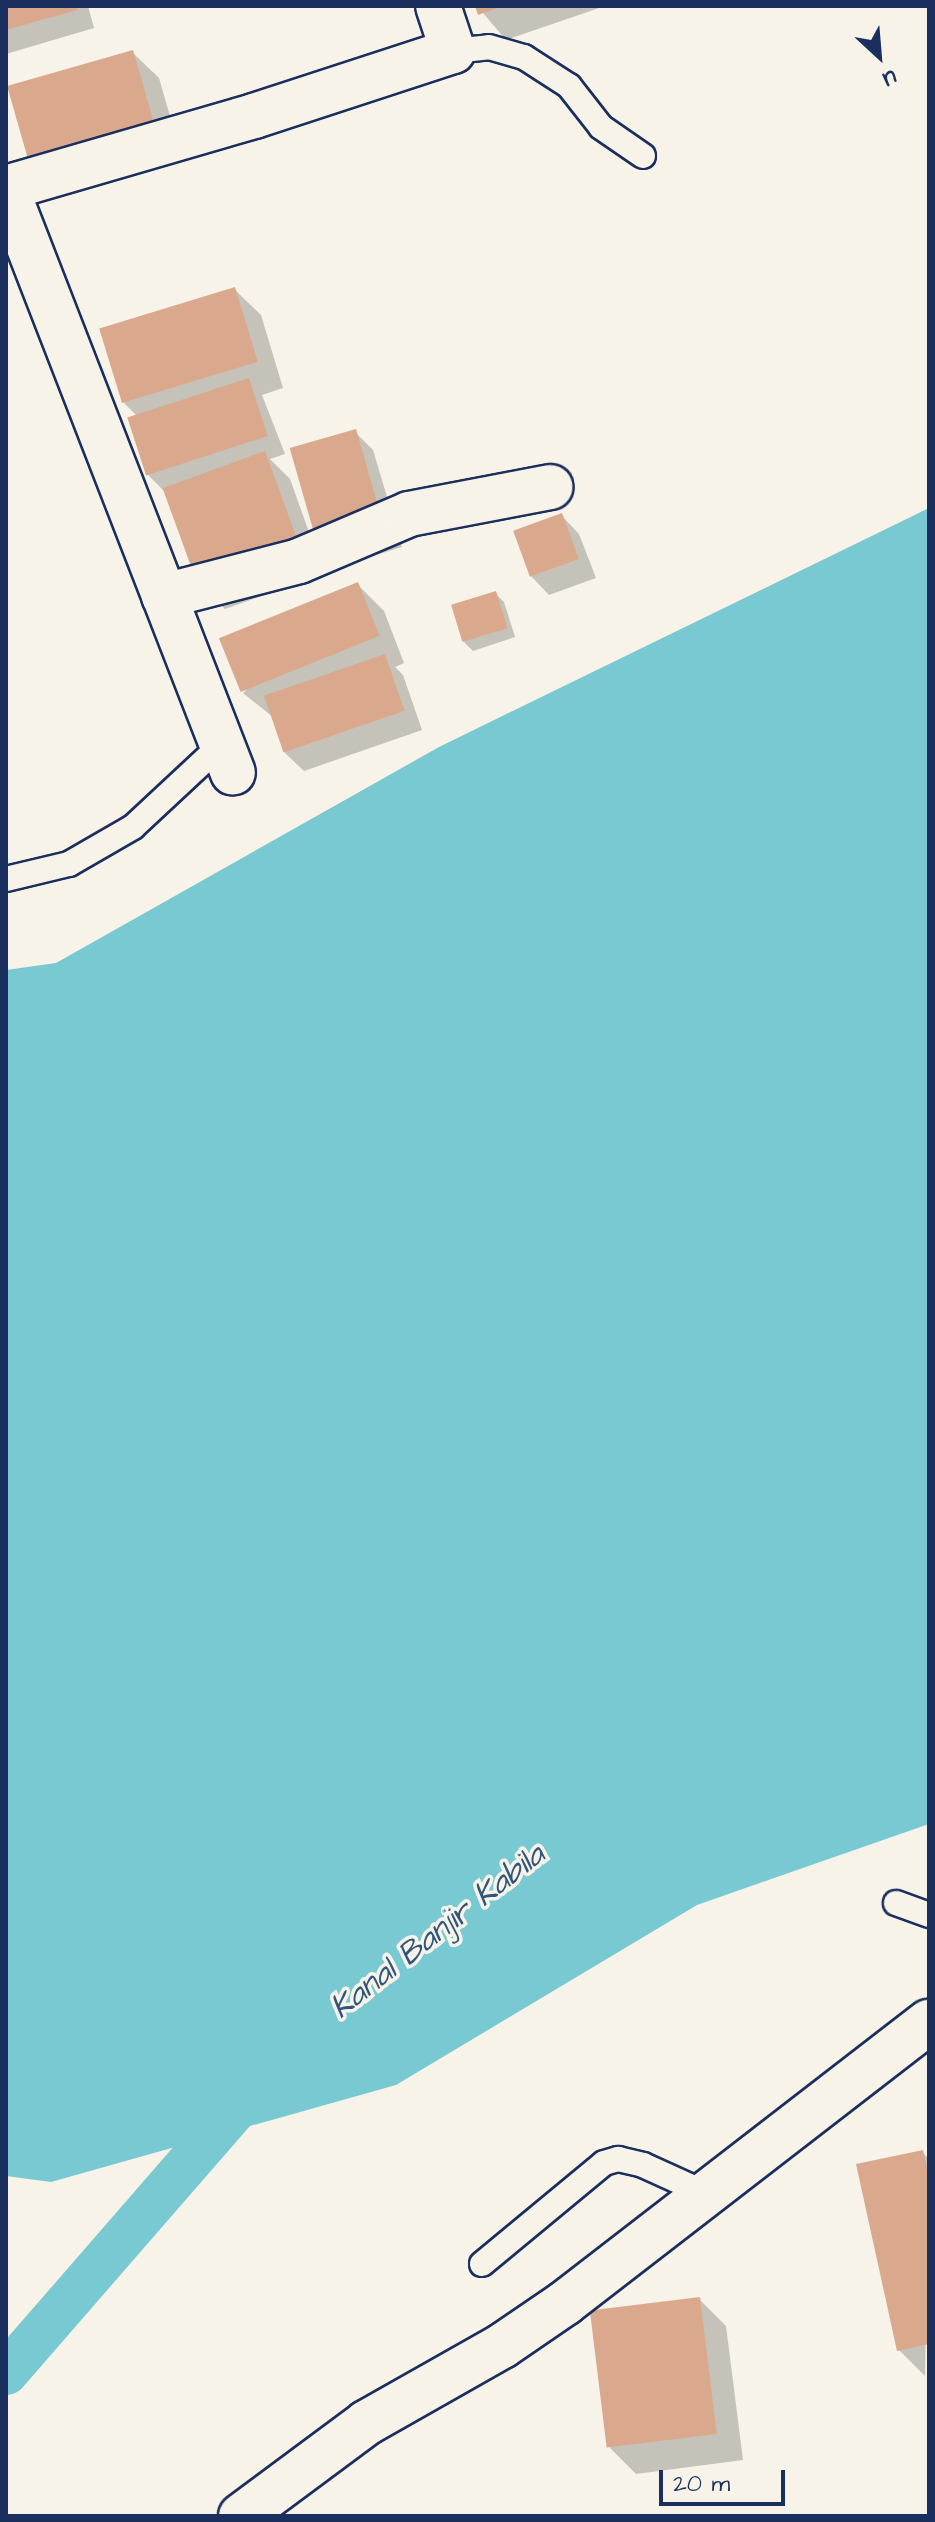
<!DOCTYPE html>
<style>
body{margin:0}
#map{position:relative;width:935px;height:2522px;overflow:hidden;background:#f7f3e8;font-family:"Architects Daughter",sans-serif}
div>[style]{position:absolute}
.water>*{inset:0;background:#79c9d3}
.shadow>*{inset:0;background:#0003}
.canal>*{height:44px;margin:-22px;padding:0 22px;transform-origin:22px;border-radius:22px;background:#79c9d3}
.building>*{inset:0;background:#daa98d;transform-origin:0 0}
.roads{filter:drop-shadow(2px 0 #1b2f5e) drop-shadow(-2px 0 #1b2f5e) drop-shadow(0 2px #1b2f5e) drop-shadow(0 -2px #1b2f5e)}
.lane>*{height:24px;margin:-12px;padding:0 12px;transform-origin:12px;border-radius:12px;background:#f7f3e8}
.street>*{height:44px;margin:-22px;padding:0 22px;transform-origin:22px;border-radius:22px;background:#f7f3e8}
span{translate:-50% -50%;white-space:nowrap;text-align:center;line-height:1.15;-webkit-text-stroke:7px #f7f3e8;paint-order:stroke}
.water-label{font-size:32px;color:#32567b;font-style:italic}
.frame{position:absolute;inset:0;border:8px solid #1b2f5e;pointer-events:none}
.north{position:absolute;left:839px;top:16px;width:80px;height:80px;-webkit-text-stroke:6px #f7f3e8;paint-order:stroke;rotate:154deg;font-size:22px;font-weight:700;line-height:32px;text-align:center;color:#1b2f5e}
.north::after{content:'';display:block;margin:auto;width:28px;height:36px;background:#1b2f5e;clip-path:polygon(50% 0,100% 100%,50% 72%,0 100%)}
.scale{position:absolute;left:659px;top:2470px;width:126px;height:36px;box-sizing:border-box;border:4px solid #1b2f5e;border-top:0;padding-left:10px;font-size:24px;line-height:28px;white-space:nowrap;color:#1b2f5e;-webkit-text-stroke:6px #f7f3e8;paint-order:stroke}
</style>
<div id="map">
<div class="water">
<div style="clip-path:polygon(929px 508px,929px 1824px,697px 1905px,396px 2085px,51px 2182px,6px 2176px,6px 970px,56px 963px,439px 747px)"></div>
</div>
<div class="shadow">
<div style="clip-path:polygon(6px 6px,88px 6px,94px 28px,6px 54px)"></div>
<div style="clip-path:polygon(477px 6px,605px 6px,506px 40px)"></div>
<div style="clip-path:polygon(132px 52px,159px 78px,181px 154px,58px 190px)"></div>
<div style="clip-path:polygon(234px 289px,261px 315px,283px 388px,262px 395px,285px 454px,270px 459px,290px 479px,324px 574px,225px 609px,199px 583px,166px 493px,147px 474px,137px 416px,124px 403px)"></div>
<div style="clip-path:polygon(355px 432px,373px 450px,402px 547px,340px 566px)"></div>
<div style="clip-path:polygon(561px 515px,579px 534px,596px 578px,549px 595px,531px 576px)"></div>
<div style="clip-path:polygon(357px 584px,384px 611px,404px 663px,395px 667px,403px 675px,422px 730px,304px 771px,285px 753px,273px 717px,243px 693px)"></div>
<div style="clip-path:polygon(495px 593px,504px 602px,515px 637px,473px 651px,464px 642px)"></div>
<div style="clip-path:polygon(922px 2152px,929px 2159px,925px 2376px,899px 2350px)"></div>
<div style="clip-path:polygon(699px 2299px,726px 2326px,743px 2460px,636px 2474px,610px 2448px)"></div>
</div>
<div class="canal">
<div style="left:6px;top:2373px;width:374px;rotate:-49deg"></div>
</div>
<div class="building">
<div style="clip-path:polygon(6px 6px,76px 6px,77px 10px,6px 30px)"></div>
<div style="clip-path:polygon(475px 6px,503px 6px,478px 15px)"></div>
<div style="left:133px;top:50px;width:81px;height:131px;rotate:74deg"></div>
<div style="left:235px;top:287px;width:78px;height:142px;rotate:73deg"></div>
<div style="left:249px;top:378px;width:61px;height:128px;rotate:72deg"></div>
<div style="left:356px;top:429px;width:104px;height:69px;rotate:74deg"></div>
<div style="left:265px;top:451px;width:102px;height:109px;rotate:70deg"></div>
<div style="left:562px;top:513px;width:49px;height:52px;rotate:70deg"></div>
<div style="left:358px;top:582px;width:58px;height:150px;rotate:68deg"></div>
<div style="left:496px;top:591px;width:39px;height:47px;rotate:73deg"></div>
<div style="left:385px;top:654px;width:60px;height:128px;rotate:71deg"></div>
<div style="clip-path:polygon(923px 2150px,929px 2178px,929px 2344px,897px 2351px,856px 2164px)"></div>
<div style="left:700px;top:2297px;width:138px;height:111px;rotate:83deg"></div>
</div>
<div class="roads">
<div class="lane">
<div style="left:453px;top:51px;width:36px;rotate:-6deg"></div>
<div style="left:489px;top:47px;width:36px;rotate:16deg"></div>
<div style="left:524px;top:57px;width:54px;rotate:32.8deg"></div>
<div style="left:569px;top:86px;width:52px;rotate:52deg"></div>
<div style="left:601px;top:127px;width:51px;rotate:34.6deg"></div>
<div style="left:6px;top:879px;width:65px;rotate:-13.4deg"></div>
<div style="left:69px;top:864px;width:74px;rotate:-30deg"></div>
<div style="left:133px;top:827px;width:120px;rotate:-43deg"></div>
<div style="left:896px;top:1903px;width:35px;rotate:20deg"></div>
<div style="left:482px;top:2264px;width:158px;rotate:-39.6deg"></div>
<div style="left:604px;top:2163px;width:15px;rotate:-16deg"></div>
<div style="left:618px;top:2159px;width:26px;rotate:13deg"></div>
<div style="left:643px;top:2165px;width:72px;rotate:24.4deg"></div>
</div>
<div class="street">
<div style="left:6px;top:188px;width:627px;rotate:68.79deg"></div>
<div style="left:6px;top:188px;width:258px;rotate:-16.2deg"></div>
<div style="left:254px;top:116px;width:209px;rotate:-18.1deg"></div>
<div style="left:453px;top:51px;width:47px;rotate:-108.4deg"></div>
<div style="left:164px;top:596px;width:139px;rotate:-14.5deg"></div>
<div style="left:299px;top:561px;width:120px;rotate:-23.1deg"></div>
<div style="left:409px;top:514px;width:144px;rotate:-10.8deg"></div>
<div style="left:241px;top:2516px;width:156px;rotate:-36.6deg"></div>
<div style="left:366px;top:2423px;width:156px;rotate:-29.5deg"></div>
<div style="left:502px;top:2346px;width:76px;rotate:-34.3deg"></div>
<div style="left:565px;top:2303px;width:460px;rotate:-37.7deg"></div>
</div>
</div>
<div class="water-label">
<span style="left:438px;top:1932px;rotate:-38deg">Kanal Banjir Kabila</span>
</div>
<div class="frame"></div>
<div class="north">U</div>
<div class="scale">20 m</div>
</div>
